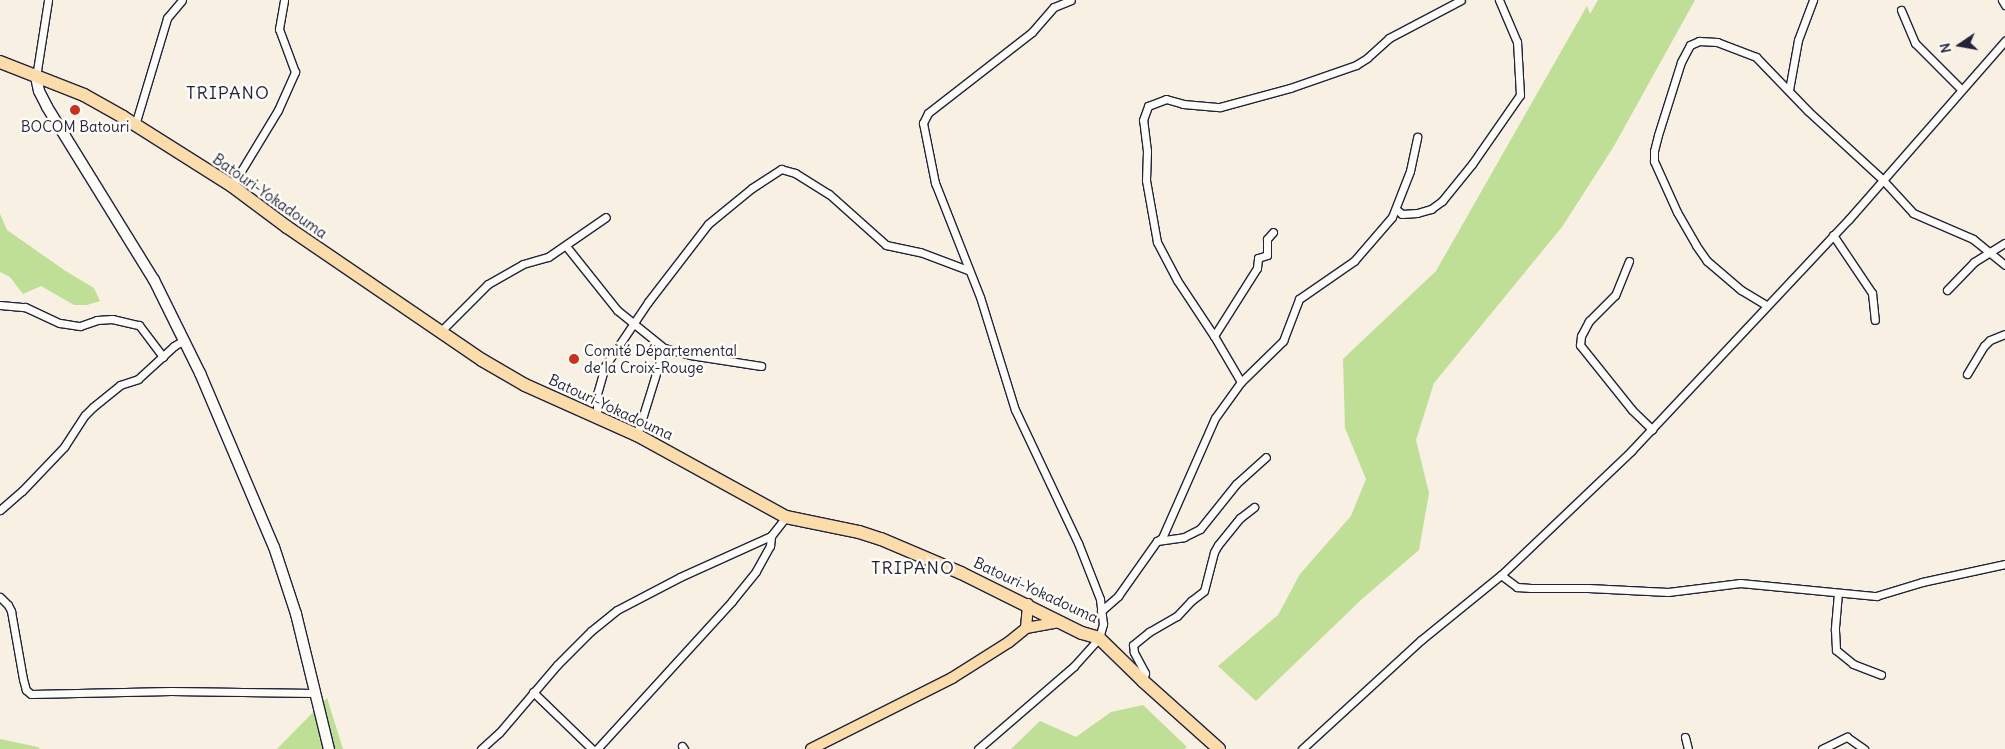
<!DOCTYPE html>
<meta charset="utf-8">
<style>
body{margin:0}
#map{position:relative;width:2005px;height:749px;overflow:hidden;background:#f7f0e3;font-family:Delius,sans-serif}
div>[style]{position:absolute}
.green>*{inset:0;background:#bfde96}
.roads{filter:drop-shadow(1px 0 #22223b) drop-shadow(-1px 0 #22223b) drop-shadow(0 1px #22223b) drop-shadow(0 -1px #22223b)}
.street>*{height:7px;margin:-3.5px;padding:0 3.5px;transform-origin:3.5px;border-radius:3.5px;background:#fdfcf7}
.secondary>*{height:10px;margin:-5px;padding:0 5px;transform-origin:5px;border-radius:5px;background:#fdfcf7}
.primary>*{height:10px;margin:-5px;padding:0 5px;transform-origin:5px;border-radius:5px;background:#fddcac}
.highway>*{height:12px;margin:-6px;padding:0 6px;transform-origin:6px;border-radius:6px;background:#fddcac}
.dots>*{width:14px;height:14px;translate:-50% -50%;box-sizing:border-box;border:2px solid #fdfcf7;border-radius:50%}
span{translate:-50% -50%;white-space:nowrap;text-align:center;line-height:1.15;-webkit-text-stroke:5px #fdfcf7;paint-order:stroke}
.poi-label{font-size:15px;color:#22223b}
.left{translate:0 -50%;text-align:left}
.street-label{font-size:15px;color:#22223b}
.quarter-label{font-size:18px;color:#22223b;letter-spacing:1px}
.north{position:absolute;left:1935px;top:20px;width:50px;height:50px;-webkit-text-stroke:4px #fdfcf7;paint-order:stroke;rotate:258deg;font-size:14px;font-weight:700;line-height:20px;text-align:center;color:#22223b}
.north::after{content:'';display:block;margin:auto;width:18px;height:22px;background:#22223b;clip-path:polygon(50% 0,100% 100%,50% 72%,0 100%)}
</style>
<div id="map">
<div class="green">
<div style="clip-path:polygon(1598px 0,1695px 0,1614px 146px,1562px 227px,1434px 383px,1416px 440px,1429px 493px,1419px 550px,1362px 599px,1256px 701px,1218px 666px,1278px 615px,1300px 574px,1351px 516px,1366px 479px,1345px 428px,1343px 359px,1436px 271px,1587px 6px,1590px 14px)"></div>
<div style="clip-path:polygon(0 214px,7px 230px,64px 270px,94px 288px,100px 301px,87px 305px,74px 305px,41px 286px,23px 294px,10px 277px,0 272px)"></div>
<div style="clip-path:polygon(327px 698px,343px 749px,277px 749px)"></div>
<div style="clip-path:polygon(1143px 705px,1187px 747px,1184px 749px,1011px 749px,1040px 721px,1076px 737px,1111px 712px)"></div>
<div style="clip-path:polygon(0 739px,38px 747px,40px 749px,0 749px)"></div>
</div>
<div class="roads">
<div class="street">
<div style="left:2002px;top:0;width:6px;rotate:59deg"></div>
<div style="left:1901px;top:10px;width:36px;rotate:67deg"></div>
<div style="left:1915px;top:43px;width:65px;rotate:45deg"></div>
<div style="left:36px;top:77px;width:78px;rotate:-81.1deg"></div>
<div style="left:1789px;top:90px;width:51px;rotate:-79.8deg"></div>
<div style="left:1798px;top:40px;width:43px;rotate:-69.4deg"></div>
<div style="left:135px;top:125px;width:112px;rotate:-73.3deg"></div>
<div style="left:167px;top:18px;width:23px;rotate:-50deg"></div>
<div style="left:232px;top:186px;width:89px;rotate:-58.8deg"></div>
<div style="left:278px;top:110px;width:42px;rotate:-65.9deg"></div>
<div style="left:295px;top:72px;width:46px;rotate:-110.4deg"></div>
<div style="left:279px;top:29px;width:29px;rotate:-80deg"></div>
<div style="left:1397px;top:210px;width:6px;rotate:39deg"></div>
<div style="left:1402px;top:214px;width:15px;rotate:-4deg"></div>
<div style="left:1417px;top:213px;width:15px;rotate:-16deg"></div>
<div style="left:1431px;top:209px;width:14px;rotate:-36deg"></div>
<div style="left:1442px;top:201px;width:48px;rotate:-51deg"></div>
<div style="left:1472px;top:164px;width:84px;rotate:-55.2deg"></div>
<div style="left:1520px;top:95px;width:53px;rotate:-93.2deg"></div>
<div style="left:1517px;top:42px;width:46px;rotate:-113.2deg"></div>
<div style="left:1833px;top:235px;width:70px;rotate:56.1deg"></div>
<div style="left:1872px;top:293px;width:27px;rotate:84deg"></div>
<div style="left:566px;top:246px;width:82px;rotate:51.4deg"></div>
<div style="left:617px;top:310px;width:60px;rotate:39deg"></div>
<div style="left:664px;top:348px;width:27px;rotate:15deg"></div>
<div style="left:690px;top:355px;width:72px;rotate:8.8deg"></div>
<div style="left:1629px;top:261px;width:37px;rotate:112deg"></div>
<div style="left:1615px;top:295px;width:37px;rotate:135deg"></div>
<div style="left:1589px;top:321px;width:17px;rotate:118deg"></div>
<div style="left:1581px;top:336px;width:9px;rotate:96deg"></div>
<div style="left:1580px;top:345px;width:83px;rotate:51.3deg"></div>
<div style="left:1632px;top:410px;width:28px;rotate:44deg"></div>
<div style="left:1947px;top:290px;width:39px;rotate:-46deg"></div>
<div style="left:1974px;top:262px;width:36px;rotate:-32deg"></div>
<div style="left:0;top:305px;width:25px;rotate:5deg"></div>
<div style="left:25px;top:307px;width:38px;rotate:25deg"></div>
<div style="left:60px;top:323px;width:20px;rotate:9deg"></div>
<div style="left:80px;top:326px;width:18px;rotate:-19deg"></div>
<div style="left:97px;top:320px;width:15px;rotate:-4deg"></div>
<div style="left:112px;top:319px;width:28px;rotate:13deg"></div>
<div style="left:139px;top:325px;width:40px;rotate:53deg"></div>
<div style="left:1766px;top:305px;width:29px;rotate:-149deg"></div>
<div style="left:1741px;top:290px;width:45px;rotate:-139.5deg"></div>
<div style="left:1707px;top:261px;width:19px;rotate:-125deg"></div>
<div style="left:1696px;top:245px;width:38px;rotate:-120deg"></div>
<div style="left:1677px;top:212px;width:56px;rotate:-114.3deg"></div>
<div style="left:1654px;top:161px;width:10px;rotate:-90deg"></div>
<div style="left:1654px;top:151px;width:16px;rotate:-76deg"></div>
<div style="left:1658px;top:135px;width:77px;rotate:-72.5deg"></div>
<div style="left:1681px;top:62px;width:19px;rotate:-62deg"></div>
<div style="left:1690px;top:45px;width:10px;rotate:-24deg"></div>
<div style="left:1699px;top:41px;width:18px;rotate:3deg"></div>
<div style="left:1717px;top:42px;width:42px;rotate:21deg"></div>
<div style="left:1756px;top:57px;width:75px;rotate:46.1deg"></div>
<div style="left:1808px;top:111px;width:100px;rotate:42.6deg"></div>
<div style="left:1882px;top:179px;width:46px;rotate:47.6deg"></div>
<div style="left:1913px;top:213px;width:65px;rotate:23.4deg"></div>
<div style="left:1973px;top:239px;width:41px;rotate:39.1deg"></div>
<div style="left:441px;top:331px;width:66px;rotate:-45deg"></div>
<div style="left:488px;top:284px;width:40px;rotate:-29.7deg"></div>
<div style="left:523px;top:264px;width:26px;rotate:-16deg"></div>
<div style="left:548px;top:257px;width:70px;rotate:-34.6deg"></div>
<div style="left:1214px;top:336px;width:67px;rotate:-123.5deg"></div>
<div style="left:1177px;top:280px;width:43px;rotate:-117.8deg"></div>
<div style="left:1157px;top:242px;width:63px;rotate:-100.1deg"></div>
<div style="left:1146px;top:180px;width:29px;rotate:-88deg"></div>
<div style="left:1147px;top:151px;width:31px;rotate:-97deg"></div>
<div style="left:1143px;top:120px;width:15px;rotate:-70deg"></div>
<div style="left:1148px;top:106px;width:19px;rotate:-21deg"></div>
<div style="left:1166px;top:99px;width:18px;rotate:16deg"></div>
<div style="left:1183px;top:104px;width:37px;rotate:5deg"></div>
<div style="left:1220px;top:107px;width:73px;rotate:-15.2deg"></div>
<div style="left:1290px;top:88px;width:70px;rotate:-19.2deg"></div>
<div style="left:1356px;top:65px;width:13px;rotate:-32deg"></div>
<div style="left:1367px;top:58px;width:30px;rotate:-42deg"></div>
<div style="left:1389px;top:38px;width:81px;rotate:-27.8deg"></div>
<div style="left:1967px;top:374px;width:33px;rotate:-59deg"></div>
<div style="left:1984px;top:346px;width:8px;rotate:-45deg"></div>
<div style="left:1990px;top:340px;width:16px;rotate:-22deg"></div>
<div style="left:1241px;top:382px;width:53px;rotate:-120.4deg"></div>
<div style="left:1214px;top:336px;width:80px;rotate:-57.7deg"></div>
<div style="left:1257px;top:268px;width:10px;rotate:-84deg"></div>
<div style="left:1258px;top:258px;width:9px;rotate:-18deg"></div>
<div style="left:1267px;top:255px;width:16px;rotate:-90deg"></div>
<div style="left:1267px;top:239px;width:9px;rotate:-49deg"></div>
<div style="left:597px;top:416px;width:22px;rotate:-90deg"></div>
<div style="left:597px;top:394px;width:29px;rotate:-74deg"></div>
<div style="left:605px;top:366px;width:77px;rotate:-56.1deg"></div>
<div style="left:648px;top:302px;width:98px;rotate:-52.4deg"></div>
<div style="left:708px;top:224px;width:57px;rotate:-39.3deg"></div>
<div style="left:752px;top:188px;width:35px;rotate:-33deg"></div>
<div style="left:781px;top:169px;width:15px;rotate:16deg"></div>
<div style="left:795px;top:173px;width:40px;rotate:32deg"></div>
<div style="left:829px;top:194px;width:76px;rotate:41.8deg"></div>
<div style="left:886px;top:245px;width:35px;rotate:12deg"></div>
<div style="left:920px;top:252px;width:51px;rotate:20.6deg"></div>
<div style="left:637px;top:435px;width:91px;rotate:-72.8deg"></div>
<div style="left:0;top:510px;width:29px;rotate:-41deg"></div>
<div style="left:22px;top:491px;width:61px;rotate:-46.3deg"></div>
<div style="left:64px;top:447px;width:38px;rotate:-57deg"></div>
<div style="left:85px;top:415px;width:11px;rotate:-45deg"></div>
<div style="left:93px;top:407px;width:35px;rotate:-39deg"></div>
<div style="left:120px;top:385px;width:19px;rotate:-18deg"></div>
<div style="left:138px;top:379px;width:49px;rotate:-42.5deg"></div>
<div style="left:174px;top:346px;width:12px;rotate:-31deg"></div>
<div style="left:1157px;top:541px;width:6px;rotate:-31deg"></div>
<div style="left:1162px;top:538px;width:131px;rotate:-66.2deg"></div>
<div style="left:1215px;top:418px;width:44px;rotate:-54.2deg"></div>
<div style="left:1241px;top:382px;width:59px;rotate:-44.3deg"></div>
<div style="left:1283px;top:341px;width:45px;rotate:-69.1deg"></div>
<div style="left:1299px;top:299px;width:67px;rotate:-34.6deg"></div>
<div style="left:1354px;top:261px;width:58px;rotate:-49.2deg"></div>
<div style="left:1392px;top:217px;width:49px;rotate:-68.6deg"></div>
<div style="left:1410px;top:171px;width:35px;rotate:-78deg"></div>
<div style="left:1501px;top:575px;width:20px;rotate:37deg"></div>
<div style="left:1517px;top:587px;width:14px;rotate:4deg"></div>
<div style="left:1531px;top:588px;width:57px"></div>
<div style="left:1588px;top:588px;width:80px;rotate:2.9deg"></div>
<div style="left:1668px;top:592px;width:73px;rotate:-7.1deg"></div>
<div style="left:1740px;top:583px;width:137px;rotate:5.5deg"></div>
<div style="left:1876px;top:596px;width:48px;rotate:-16.9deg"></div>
<div style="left:1922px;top:582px;width:85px;rotate:-12.2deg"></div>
<div style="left:1838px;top:593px;width:37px;rotate:95deg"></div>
<div style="left:1835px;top:630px;width:20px;rotate:87deg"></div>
<div style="left:1836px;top:650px;width:22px;rotate:39deg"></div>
<div style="left:1853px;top:664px;width:30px;rotate:21deg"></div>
<div style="left:0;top:597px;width:11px;rotate:45deg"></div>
<div style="left:8px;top:605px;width:7px;rotate:63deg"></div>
<div style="left:11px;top:611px;width:69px;rotate:80deg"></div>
<div style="left:23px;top:679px;width:11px;rotate:75deg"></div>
<div style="left:26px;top:690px;width:6px;rotate:39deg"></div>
<div style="left:31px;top:694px;width:140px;rotate:-1.2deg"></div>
<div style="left:171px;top:691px;width:143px;rotate:0.8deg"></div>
<div style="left:1101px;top:611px;width:23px;rotate:-41deg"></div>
<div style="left:1118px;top:596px;width:67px;rotate:-54.7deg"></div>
<div style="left:1157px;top:541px;width:27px;rotate:-8deg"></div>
<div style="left:1184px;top:537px;width:18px;rotate:-27deg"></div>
<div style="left:1200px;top:529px;width:58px;rotate:-51.3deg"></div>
<div style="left:1236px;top:484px;width:40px;rotate:-42deg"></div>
<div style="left:1143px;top:681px;width:8px;rotate:-76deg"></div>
<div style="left:1145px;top:673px;width:24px;rotate:-118deg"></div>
<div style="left:1134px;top:652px;width:7px;rotate:-98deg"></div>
<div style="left:1133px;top:645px;width:21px;rotate:-39deg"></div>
<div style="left:1149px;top:632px;width:32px;rotate:-30deg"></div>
<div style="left:1177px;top:616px;width:21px;rotate:-47deg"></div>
<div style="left:1191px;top:601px;width:16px;rotate:-38deg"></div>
<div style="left:1204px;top:591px;width:40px;rotate:-75.6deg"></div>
<div style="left:1214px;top:552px;width:8px;rotate:-60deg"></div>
<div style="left:1218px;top:545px;width:35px;rotate:-51deg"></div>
<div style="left:1240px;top:518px;width:18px;rotate:-38deg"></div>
<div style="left:533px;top:692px;width:82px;rotate:44deg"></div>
<div style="left:1685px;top:737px;width:12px;rotate:76deg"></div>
<div style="left:682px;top:746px;width:4px;rotate:56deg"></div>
<div style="left:481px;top:749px;width:24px;rotate:-42deg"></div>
<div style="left:499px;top:733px;width:89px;rotate:-49.5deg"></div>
<div style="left:557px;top:665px;width:48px;rotate:-45deg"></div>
<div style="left:591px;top:631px;width:33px;rotate:-39deg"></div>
<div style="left:617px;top:610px;width:71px;rotate:-27.6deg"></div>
<div style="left:680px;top:577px;width:100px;rotate:-24.3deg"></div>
<div style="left:771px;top:536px;width:24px;rotate:-52deg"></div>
<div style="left:597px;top:749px;width:200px;rotate:-47.6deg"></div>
<div style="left:732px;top:601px;width:38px;rotate:-51deg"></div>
<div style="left:756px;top:571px;width:29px;rotate:-61deg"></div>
<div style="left:770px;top:546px;width:10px;rotate:-84deg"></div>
<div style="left:978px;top:749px;width:127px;rotate:-40.8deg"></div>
<div style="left:1074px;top:666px;width:38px;rotate:-48deg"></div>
<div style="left:1099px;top:638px;width:15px;rotate:-74deg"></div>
<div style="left:1103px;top:624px;width:25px;rotate:-97deg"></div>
<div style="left:1100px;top:599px;width:60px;rotate:-111.4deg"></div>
<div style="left:1078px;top:543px;width:147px;rotate:-115.3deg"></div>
<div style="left:1015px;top:410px;width:118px;rotate:-107.2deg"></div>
<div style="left:980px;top:297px;width:123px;rotate:-111.5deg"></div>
<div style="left:935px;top:183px;width:61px;rotate:-101.3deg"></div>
<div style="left:923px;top:123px;width:11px;rotate:-63deg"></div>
<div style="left:928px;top:113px;width:132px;rotate:-37.9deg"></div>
<div style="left:1032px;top:32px;width:33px;rotate:-49deg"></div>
<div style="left:1054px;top:7px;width:18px;rotate:-22deg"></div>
<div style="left:1302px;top:749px;width:161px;rotate:-42.5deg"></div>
<div style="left:1421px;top:640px;width:103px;rotate:-39.1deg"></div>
<div style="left:1501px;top:575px;width:180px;rotate:-43.6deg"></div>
<div style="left:1631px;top:451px;width:318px;rotate:-46.8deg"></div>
<div style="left:1849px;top:219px;width:237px;rotate:-48.8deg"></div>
<div style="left:1822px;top:749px;width:28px;rotate:-26deg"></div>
<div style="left:1847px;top:737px;width:21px;rotate:35deg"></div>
</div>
<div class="secondary">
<div style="left:36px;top:77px;width:14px;rotate:78deg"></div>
<div style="left:39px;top:91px;width:18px;rotate:63deg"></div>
<div style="left:47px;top:107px;width:203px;rotate:58.3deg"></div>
<div style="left:154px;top:280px;width:104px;rotate:63.7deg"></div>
<div style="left:200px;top:373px;width:189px;rotate:67deg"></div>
<div style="left:274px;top:547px;width:71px;rotate:71.8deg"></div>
<div style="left:296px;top:614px;width:139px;rotate:76.3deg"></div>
</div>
<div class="primary">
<div style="left:1026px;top:628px;width:24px;rotate:-85deg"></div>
<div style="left:811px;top:749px;width:158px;rotate:-26.7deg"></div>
<div style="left:952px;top:678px;width:67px;rotate:-32.3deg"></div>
<div style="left:1009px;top:642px;width:22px;rotate:-39deg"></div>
<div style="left:1026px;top:628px;width:35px;rotate:-10deg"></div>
</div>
<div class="highway">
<div style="left:0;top:62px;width:90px;rotate:21.4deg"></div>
<div style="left:84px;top:95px;width:45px;rotate:29.4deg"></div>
<div style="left:123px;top:117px;width:129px;rotate:32.3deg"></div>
<div style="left:232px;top:186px;width:69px;rotate:36.7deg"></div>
<div style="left:287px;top:227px;width:236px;rotate:34.3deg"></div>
<div style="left:482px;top:360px;width:50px;rotate:30.2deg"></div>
<div style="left:525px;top:385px;width:123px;rotate:24.1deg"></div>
<div style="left:637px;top:435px;width:170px;rotate:28.8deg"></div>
<div style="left:786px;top:517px;width:75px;rotate:11.6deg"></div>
<div style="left:859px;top:532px;width:23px;rotate:18deg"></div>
<div style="left:881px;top:539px;width:87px;rotate:23deg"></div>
<div style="left:961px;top:573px;width:135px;rotate:26.4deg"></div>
<div style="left:1082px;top:633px;width:18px;rotate:16deg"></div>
<div style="left:1099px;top:638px;width:62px;rotate:44.3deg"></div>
<div style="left:1143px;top:681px;width:102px;rotate:41.8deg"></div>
</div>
</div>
<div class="dots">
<div style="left:75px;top:110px;background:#c8321e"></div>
<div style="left:574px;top:359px;background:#c8321e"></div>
</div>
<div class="poi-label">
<span style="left:75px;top:127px">BOCOM Batouri</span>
<span class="left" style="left:584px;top:359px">Comité Départemental<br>de la Croix-Rouge</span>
</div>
<div class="street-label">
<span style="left:270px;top:196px;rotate:35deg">Batouri-Yokadouma</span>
<span style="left:611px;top:407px;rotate:25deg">Batouri-Yokadouma</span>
<span style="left:1036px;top:590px;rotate:25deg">Batouri-Yokadouma</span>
</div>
<div class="quarter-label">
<span style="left:228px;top:93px">TRIPANO</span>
<span style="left:913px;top:568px">TRIPANO</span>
</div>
<div class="north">N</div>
</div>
